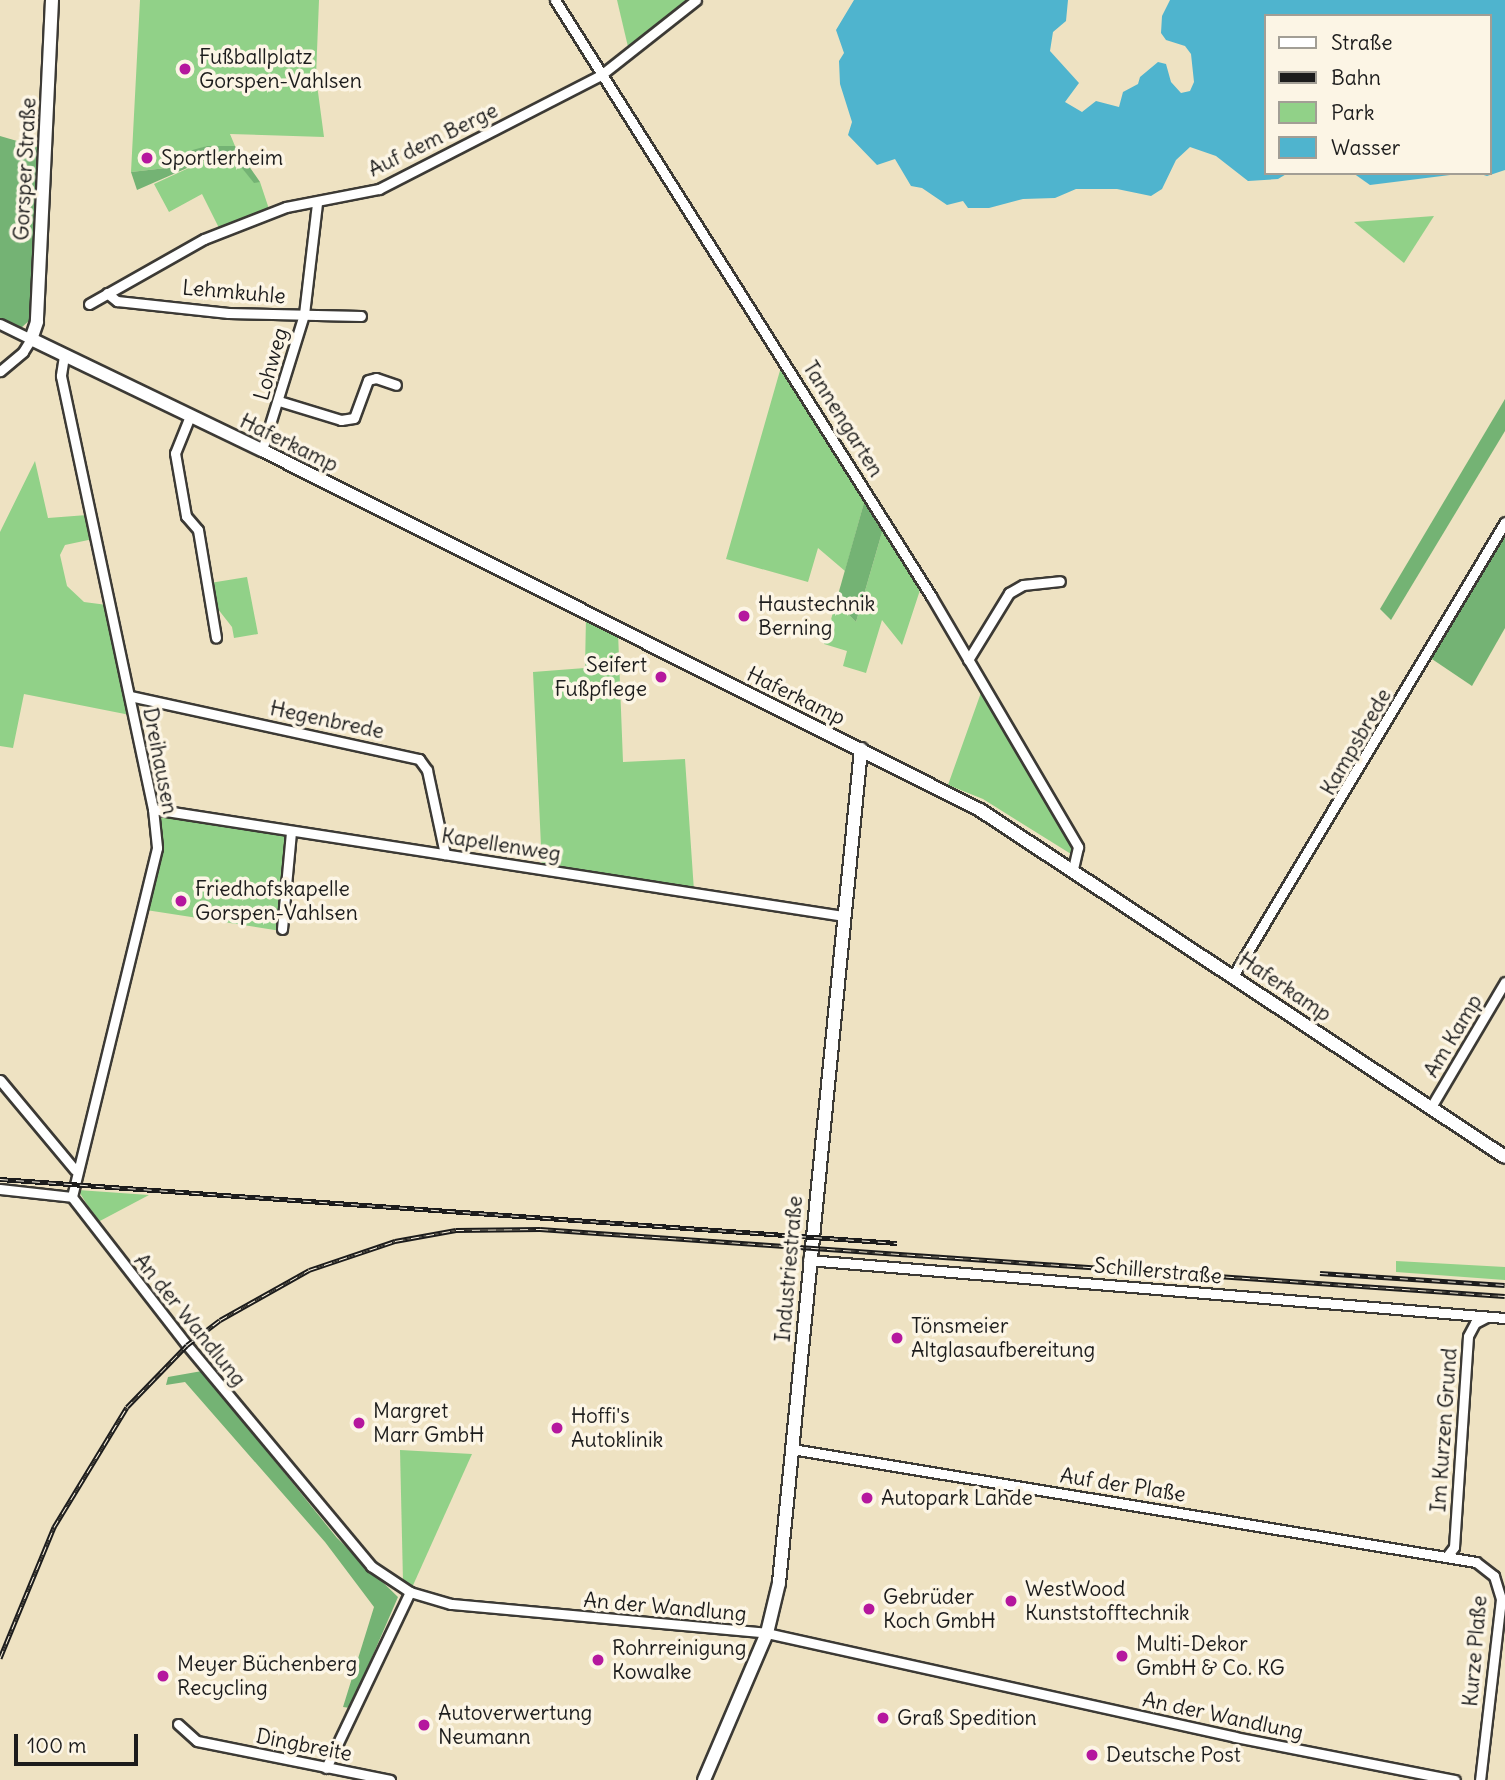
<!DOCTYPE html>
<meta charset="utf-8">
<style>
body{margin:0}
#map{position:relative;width:1505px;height:1780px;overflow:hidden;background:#eee2c2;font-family:Delius,sans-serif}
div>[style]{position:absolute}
.green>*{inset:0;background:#91d188}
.forest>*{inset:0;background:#74b374}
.water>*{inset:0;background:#4fb4ce}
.roads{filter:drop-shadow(2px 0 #3c3a35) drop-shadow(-2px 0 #3c3a35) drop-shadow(0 2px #3c3a35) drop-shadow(0 -2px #3c3a35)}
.minor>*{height:9px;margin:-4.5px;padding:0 4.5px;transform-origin:4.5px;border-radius:4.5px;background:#fff}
.tertiary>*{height:12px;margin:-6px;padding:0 6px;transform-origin:6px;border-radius:6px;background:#fff}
.rail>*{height:5px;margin-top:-2.5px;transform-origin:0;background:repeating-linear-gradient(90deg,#fcf5e5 0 8px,#1c1c1c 0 16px);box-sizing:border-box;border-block:2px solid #1c1c1c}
.dots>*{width:19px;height:19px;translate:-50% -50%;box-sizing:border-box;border:4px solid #fcf5e5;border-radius:50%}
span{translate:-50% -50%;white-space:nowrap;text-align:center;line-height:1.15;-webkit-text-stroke:7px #fcf5e5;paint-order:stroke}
.poi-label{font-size:21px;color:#1c1c1c}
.left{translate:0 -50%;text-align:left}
.right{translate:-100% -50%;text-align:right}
.street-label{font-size:21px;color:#1c1c1c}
.legend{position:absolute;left:1264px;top:14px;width:228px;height:161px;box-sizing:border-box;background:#fcf5e5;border:2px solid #a29e95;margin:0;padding:9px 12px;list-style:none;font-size:21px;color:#1c1c1c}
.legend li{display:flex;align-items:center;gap:14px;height:35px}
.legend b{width:35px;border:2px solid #a29e95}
.scale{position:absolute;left:14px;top:1734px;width:124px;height:32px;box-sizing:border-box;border:4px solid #1c1c1c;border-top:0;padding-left:9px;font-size:21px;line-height:24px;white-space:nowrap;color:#1c1c1c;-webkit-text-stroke:5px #fcf5e5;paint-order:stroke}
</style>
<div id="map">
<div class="green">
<div style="clip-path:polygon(140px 0,319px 0,316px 77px,324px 137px,230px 134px,235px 146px,207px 146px,172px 160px,166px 168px,131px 172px)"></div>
<div style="clip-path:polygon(617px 0,687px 0,629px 51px)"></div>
<div style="clip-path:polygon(219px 154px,232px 156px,254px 182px,260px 182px,269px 209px,220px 230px,202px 194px,169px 212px,154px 184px)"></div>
<div style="clip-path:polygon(1434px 216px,1404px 263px,1354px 222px)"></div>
<div style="clip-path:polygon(783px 360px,867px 492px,845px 571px,818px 548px,808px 582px,726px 559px)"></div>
<div style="clip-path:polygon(35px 461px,48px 518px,87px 515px,93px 539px,65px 545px,60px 555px,67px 586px,84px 602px,107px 605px,130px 715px,24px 694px,13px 748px,0 746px,0 532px)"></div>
<div style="clip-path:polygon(885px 522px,922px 584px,902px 645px,882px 620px,866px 673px,843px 666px,847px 651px,824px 644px,836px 602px,856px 622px)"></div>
<div style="clip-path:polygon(247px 577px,258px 634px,234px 638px,232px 627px,214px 604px,210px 583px)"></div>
<div style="clip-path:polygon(586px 616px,618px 632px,623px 762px,685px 759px,694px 891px,542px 868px,533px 672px,585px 668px)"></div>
<div style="clip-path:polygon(983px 687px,1073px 845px,1071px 854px,983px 799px,948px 785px)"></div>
<div style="clip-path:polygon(156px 813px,290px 834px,281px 931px,146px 910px,158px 865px)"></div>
<div style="clip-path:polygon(78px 1190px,149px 1195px,98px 1222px)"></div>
<div style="clip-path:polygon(1396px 1261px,1505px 1267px,1505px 1280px,1396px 1272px)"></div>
<div style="clip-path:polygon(400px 1450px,472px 1454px,410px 1592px,403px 1581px)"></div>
</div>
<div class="forest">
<div style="clip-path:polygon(0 136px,41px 148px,31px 319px,21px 328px,0 319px)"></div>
<div style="clip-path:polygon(207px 146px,235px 146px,260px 182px,254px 183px,232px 156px,219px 154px,137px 190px,131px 172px,166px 168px,189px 151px)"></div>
<div style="clip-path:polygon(1505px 399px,1505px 431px,1391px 620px,1380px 609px)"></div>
<div style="clip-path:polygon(867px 492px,885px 522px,856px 622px,836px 602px)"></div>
<div style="clip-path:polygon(1505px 527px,1505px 628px,1472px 686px,1426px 655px)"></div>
<div style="clip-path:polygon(202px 1371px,337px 1538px,398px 1597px,350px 1708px,343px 1707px,374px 1607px,325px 1542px,185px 1382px,166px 1385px,168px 1377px)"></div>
</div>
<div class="water">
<div style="clip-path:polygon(854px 0,1068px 0,1066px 21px,1053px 32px,1050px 51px,1079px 83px,1065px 102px,1082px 112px,1096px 101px,1119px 107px,1123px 92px,1138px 84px,1140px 77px,1158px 62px,1166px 64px,1171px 82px,1181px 93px,1190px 91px,1194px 82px,1191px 54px,1185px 46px,1166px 40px,1161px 33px,1162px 16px,1170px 0,1505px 0,1505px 170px,1487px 176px,1477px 173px,1489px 173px,1489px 16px,1265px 16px,1265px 173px,1288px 173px,1278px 179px,1248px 181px,1216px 156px,1190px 147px,1176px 160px,1162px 189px,1151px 196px,1117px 189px,1076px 189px,1055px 198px,1023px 199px,989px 208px,968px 208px,963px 201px,947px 205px,922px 188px,911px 186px,895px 159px,877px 165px,848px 135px,852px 122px,840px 84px,839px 61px,844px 53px,836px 30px)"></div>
<div style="clip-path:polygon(1353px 173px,1466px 173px,1370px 185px)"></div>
</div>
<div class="roads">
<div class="minor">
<div style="left:555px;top:0;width:705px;rotate:57.75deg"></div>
<div style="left:931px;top:596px;width:291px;rotate:59.6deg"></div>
<div style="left:1078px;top:847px;width:22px;rotate:103deg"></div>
<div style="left:107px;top:293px;width:13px;rotate:39deg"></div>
<div style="left:117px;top:301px;width:112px;rotate:6.2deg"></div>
<div style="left:228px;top:313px;width:133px;rotate:1.3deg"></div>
<div style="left:89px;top:304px;width:132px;rotate:-29.5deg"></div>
<div style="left:204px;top:239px;width:88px;rotate:-21.3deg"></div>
<div style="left:286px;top:207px;width:95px;rotate:-11deg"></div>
<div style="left:379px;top:189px;width:250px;rotate:-27.2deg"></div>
<div style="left:601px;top:75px;width:121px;rotate:-38.3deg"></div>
<div style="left:0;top:324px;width:34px;rotate:26deg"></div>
<div style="left:31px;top:339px;width:15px;rotate:122deg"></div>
<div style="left:23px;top:352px;width:30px;rotate:140deg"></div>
<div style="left:64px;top:356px;width:20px;rotate:99deg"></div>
<div style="left:61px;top:376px;width:443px;rotate:78deg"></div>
<div style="left:153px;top:809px;width:39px;rotate:84deg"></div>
<div style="left:157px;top:848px;width:359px;rotate:103.7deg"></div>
<div style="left:72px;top:1197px;width:187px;rotate:52.2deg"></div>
<div style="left:187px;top:1345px;width:288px;rotate:50.2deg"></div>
<div style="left:371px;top:1566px;width:47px;rotate:33.7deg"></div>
<div style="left:410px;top:1592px;width:43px;rotate:16.3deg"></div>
<div style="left:451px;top:1604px;width:317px;rotate:5.2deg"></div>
<div style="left:767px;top:1633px;width:479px;rotate:12.5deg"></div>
<div style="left:1235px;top:1737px;width:224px;rotate:11.1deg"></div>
<div style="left:279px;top:401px;width:65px;rotate:17deg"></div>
<div style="left:341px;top:420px;width:13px;rotate:-9deg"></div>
<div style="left:354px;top:418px;width:40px;rotate:-69.8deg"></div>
<div style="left:368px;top:380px;width:8px;rotate:-14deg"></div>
<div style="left:376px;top:378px;width:21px;rotate:19deg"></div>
<div style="left:190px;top:416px;width:40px;rotate:112deg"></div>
<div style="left:175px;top:453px;width:64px;rotate:80.1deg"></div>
<div style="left:186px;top:516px;width:18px;rotate:49deg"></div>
<div style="left:198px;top:530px;width:109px;rotate:80.5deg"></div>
<div style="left:262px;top:450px;width:142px;rotate:-72.8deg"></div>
<div style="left:304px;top:314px;width:112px;rotate:-83.3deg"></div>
<div style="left:968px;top:660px;width:79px;rotate:-58.5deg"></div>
<div style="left:1009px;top:593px;width:16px;rotate:-30deg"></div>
<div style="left:1023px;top:585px;width:37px;rotate:-6deg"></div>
<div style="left:130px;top:696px;width:296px;rotate:12.3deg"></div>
<div style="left:419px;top:759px;width:14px;rotate:54deg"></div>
<div style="left:427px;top:770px;width:86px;rotate:77.9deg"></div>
<div style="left:153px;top:809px;width:698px;rotate:8.81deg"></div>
<div style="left:282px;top:929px;width:97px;rotate:-84.7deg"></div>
<div style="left:1233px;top:976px;width:529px;rotate:-59.07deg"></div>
<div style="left:0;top:1080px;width:117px;rotate:50.2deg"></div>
<div style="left:1431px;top:1107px;width:145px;rotate:-59.4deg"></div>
<div style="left:0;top:1189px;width:72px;rotate:6.3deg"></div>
<div style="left:808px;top:1260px;width:699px;rotate:4.76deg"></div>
<div style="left:792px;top:1449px;width:693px;rotate:9.38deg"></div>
<div style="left:1476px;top:1562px;width:23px;rotate:38deg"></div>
<div style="left:1494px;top:1576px;width:24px;rotate:73deg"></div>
<div style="left:1501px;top:1599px;width:182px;rotate:96.6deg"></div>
<div style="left:1448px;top:1555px;width:10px;rotate:-53deg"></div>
<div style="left:1454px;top:1547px;width:211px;rotate:-86.2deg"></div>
<div style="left:1468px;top:1336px;width:15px;rotate:-62deg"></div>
<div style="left:1475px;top:1323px;width:13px;rotate:-27deg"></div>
<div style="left:178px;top:1724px;width:25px;rotate:42deg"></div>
<div style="left:197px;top:1741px;width:197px;rotate:11.4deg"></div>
<div style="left:326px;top:1768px;width:195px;rotate:-64.5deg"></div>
</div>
<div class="tertiary">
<div style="left:52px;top:0;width:322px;rotate:92.7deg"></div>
<div style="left:37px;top:322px;width:18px;rotate:109deg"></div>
<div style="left:31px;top:339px;width:256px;rotate:25.7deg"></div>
<div style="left:262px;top:450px;width:803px;rotate:26.63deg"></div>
<div style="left:980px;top:810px;width:629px;rotate:33.46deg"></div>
<div style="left:704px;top:1780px;width:160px;rotate:-66.8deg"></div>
<div style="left:767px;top:1633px;width:51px;rotate:-76.5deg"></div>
<div style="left:779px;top:1583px;width:838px;rotate:-84.38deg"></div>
</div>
</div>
<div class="rail">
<div style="left:0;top:1179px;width:899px;rotate:4.08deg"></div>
<div style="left:1320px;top:1273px;width:185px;rotate:3.7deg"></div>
<div style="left:0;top:1658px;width:142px;rotate:-67.6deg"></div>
<div style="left:54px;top:1527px;width:140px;rotate:-58.7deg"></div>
<div style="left:127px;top:1407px;width:86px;rotate:-45.9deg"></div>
<div style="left:187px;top:1345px;width:41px;rotate:-37.1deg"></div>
<div style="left:220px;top:1320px;width:102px;rotate:-29.3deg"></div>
<div style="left:309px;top:1270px;width:91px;rotate:-18.6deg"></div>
<div style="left:395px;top:1241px;width:62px;rotate:-10.2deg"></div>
<div style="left:456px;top:1230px;width:84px;rotate:-0.7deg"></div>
<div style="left:540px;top:1229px;width:967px;rotate:3.97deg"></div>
</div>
<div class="dots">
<div style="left:185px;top:69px;background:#b5179e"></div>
<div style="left:147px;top:158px;background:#b5179e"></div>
<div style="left:744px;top:616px;background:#b5179e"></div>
<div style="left:661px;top:677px;background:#b5179e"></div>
<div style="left:181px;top:901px;background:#b5179e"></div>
<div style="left:897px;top:1338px;background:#b5179e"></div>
<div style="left:359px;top:1423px;background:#b5179e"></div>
<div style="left:557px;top:1428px;background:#b5179e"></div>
<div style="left:867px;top:1498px;background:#b5179e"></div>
<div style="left:1011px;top:1601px;background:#b5179e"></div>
<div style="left:869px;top:1609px;background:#b5179e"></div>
<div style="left:1122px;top:1656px;background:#b5179e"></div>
<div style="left:598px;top:1660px;background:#b5179e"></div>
<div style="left:163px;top:1676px;background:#b5179e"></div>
<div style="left:883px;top:1718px;background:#b5179e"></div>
<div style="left:424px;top:1725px;background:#b5179e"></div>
<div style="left:1092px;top:1755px;background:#b5179e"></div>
</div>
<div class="poi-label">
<span class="left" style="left:199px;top:69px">Fußballplatz<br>Gorspen-Vahlsen</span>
<span class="left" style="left:161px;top:158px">Sportlerheim</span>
<span class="left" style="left:758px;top:616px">Haustechnik<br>Berning</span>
<span class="right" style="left:647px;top:677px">Seifert<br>Fußpflege</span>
<span class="left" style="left:195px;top:901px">Friedhofskapelle<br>Gorspen-Vahlsen</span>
<span class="left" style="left:911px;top:1338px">Tönsmeier<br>Altglasaufbereitung</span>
<span class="left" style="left:373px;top:1423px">Margret<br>Marr GmbH</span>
<span class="left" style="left:571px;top:1428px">Hoffi's<br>Autoklinik</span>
<span class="left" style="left:881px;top:1498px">Autopark Lahde</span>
<span class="left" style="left:1025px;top:1601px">WestWood<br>Kunststofftechnik</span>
<span class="left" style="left:883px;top:1609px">Gebrüder<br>Koch GmbH</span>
<span class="left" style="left:1136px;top:1656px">Multi-Dekor<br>GmbH &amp; Co. KG</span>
<span class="left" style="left:612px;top:1660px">Rohrreinigung<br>Kowalke</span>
<span class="left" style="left:177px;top:1676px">Meyer Büchenberg<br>Recycling</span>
<span class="left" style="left:438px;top:1725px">Autoverwertung<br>Neumann</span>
<span class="left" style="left:897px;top:1718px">Graß Spedition</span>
<span class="left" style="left:1106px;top:1755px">Deutsche Post</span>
</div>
<div class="street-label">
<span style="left:433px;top:140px;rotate:-26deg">Auf dem Berge</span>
<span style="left:25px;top:169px;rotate:-87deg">Gorsper Straße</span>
<span style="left:234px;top:292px;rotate:5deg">Lehmkuhle</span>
<span style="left:271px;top:364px;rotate:-74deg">Lohweg</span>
<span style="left:843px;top:419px;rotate:58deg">Tannengarten</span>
<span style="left:289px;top:443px;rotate:26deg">Haferkamp</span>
<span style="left:796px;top:696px;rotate:26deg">Haferkamp</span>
<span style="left:327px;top:720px;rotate:12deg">Hegenbrede</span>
<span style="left:1356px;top:742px;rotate:-60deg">Kampsbrede</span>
<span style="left:160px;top:761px;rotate:79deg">Dreihausen</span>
<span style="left:501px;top:845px;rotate:9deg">Kapellenweg</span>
<span style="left:1285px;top:987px;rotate:34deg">Haferkamp</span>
<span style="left:1453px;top:1036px;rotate:-59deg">Am Kamp</span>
<span style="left:789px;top:1269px;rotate:-85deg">Industriestraße</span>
<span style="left:1158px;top:1271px;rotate:5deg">Schillerstraße</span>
<span style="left:190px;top:1320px;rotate:51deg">An der Wandlung</span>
<span style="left:1444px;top:1430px;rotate:-86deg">Im Kurzen Grund</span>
<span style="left:1123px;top:1485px;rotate:9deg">Auf der Plaße</span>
<span style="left:665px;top:1607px;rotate:5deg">An der Wandlung</span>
<span style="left:1475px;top:1651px;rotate:-85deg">Kurze Plaße</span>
<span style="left:1223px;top:1716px;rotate:12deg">An der Wandlung</span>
<span style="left:304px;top:1745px;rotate:11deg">Dingbreite</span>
</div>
<ul class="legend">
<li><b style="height:9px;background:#fff"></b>Straße</li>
<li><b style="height:9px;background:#1c1c1c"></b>Bahn</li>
<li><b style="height:19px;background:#91d188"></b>Park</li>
<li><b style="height:19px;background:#4fb4ce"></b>Wasser</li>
</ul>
<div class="scale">100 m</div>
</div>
